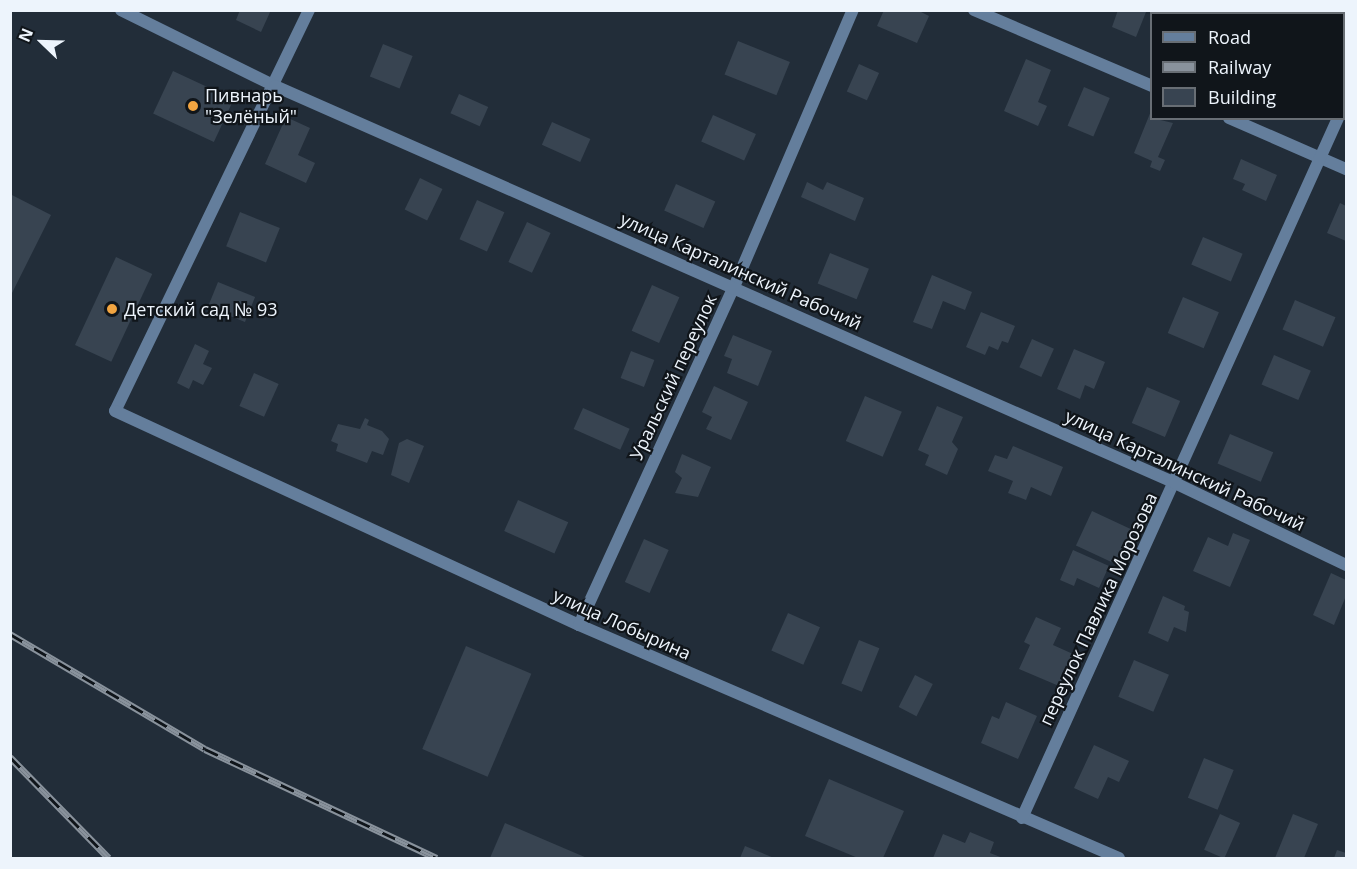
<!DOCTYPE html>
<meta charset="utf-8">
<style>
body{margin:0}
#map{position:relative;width:1357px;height:869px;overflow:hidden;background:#222d39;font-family:"Open Sans",sans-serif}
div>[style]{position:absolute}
.building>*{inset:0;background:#384451;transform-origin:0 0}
.minor>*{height:12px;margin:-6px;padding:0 6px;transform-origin:6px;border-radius:6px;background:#647e9c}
.tertiary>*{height:12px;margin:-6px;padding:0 6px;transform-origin:6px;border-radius:6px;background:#647e9c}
.rail>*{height:7px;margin-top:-3.5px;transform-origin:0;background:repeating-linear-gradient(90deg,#10151a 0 14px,#89929c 0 28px);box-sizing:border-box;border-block:2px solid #89929c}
.dots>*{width:16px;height:16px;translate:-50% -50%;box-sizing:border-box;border:3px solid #10151a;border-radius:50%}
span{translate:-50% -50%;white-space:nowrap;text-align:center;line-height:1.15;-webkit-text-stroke:4.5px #10151a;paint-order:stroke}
.poi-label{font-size:18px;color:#edf4fc}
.left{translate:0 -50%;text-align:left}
.street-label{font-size:18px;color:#edf4fc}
.frame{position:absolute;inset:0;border:12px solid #edf4fc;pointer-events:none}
.legend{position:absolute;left:1150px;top:12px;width:195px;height:108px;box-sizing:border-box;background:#10151a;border:2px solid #686e74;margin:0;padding:8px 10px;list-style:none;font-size:18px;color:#edf4fc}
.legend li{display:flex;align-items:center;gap:12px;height:30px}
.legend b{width:30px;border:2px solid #686e74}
.north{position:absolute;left:12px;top:12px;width:60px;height:60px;-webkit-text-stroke:4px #10151a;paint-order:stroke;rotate:293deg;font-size:16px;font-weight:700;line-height:24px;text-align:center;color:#edf4fc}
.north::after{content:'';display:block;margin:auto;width:21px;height:27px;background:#edf4fc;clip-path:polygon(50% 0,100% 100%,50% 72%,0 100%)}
</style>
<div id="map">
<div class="building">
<div style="clip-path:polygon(240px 10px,271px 10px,261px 32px,236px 20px)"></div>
<div style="clip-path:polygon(884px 10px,917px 10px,929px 16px,917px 43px,877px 26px)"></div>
<div style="clip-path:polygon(1118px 10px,1146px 12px,1136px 37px,1112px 27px)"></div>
<div style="left:738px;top:41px;width:56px;height:36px;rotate:22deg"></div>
<div style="left:383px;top:44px;width:32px;height:35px;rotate:22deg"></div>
<div style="clip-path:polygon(1026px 59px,1051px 70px,1038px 102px,1047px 106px,1038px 126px,1004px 111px)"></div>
<div style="left:859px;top:64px;width:22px;height:30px;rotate:24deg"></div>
<div style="left:173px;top:71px;width:67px;height:47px;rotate:25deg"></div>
<div style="left:1084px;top:87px;width:28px;height:42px;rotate:23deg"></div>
<div style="left:459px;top:94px;width:32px;height:21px;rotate:24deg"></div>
<div style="clip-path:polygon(1151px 111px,1152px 118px,1173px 123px,1158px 157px,1165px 160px,1160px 171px,1150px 167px,1152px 161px,1134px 153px)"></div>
<div style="left:713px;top:115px;width:47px;height:29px;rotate:24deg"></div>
<div style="clip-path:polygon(286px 117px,310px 128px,298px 155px,315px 163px,306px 183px,265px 164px)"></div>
<div style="left:552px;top:122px;width:42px;height:25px;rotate:24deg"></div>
<div style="clip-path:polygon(1241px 159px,1277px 175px,1266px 201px,1242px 190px,1245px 184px,1233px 179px)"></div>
<div style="left:420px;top:178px;width:25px;height:35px;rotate:26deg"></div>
<div style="clip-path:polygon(807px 182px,823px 190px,827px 182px,864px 198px,855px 221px,801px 197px)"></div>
<div style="left:676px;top:184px;width:43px;height:29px;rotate:24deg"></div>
<div style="clip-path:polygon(10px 194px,51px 215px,12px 293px,10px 292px)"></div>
<div style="left:477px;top:200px;width:30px;height:43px;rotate:24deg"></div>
<div style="clip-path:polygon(1340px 203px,1346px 206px,1346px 241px,1327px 233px)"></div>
<div style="left:240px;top:212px;width:43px;height:37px;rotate:22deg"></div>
<div style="left:527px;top:222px;width:26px;height:44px;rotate:25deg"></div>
<div style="left:1203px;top:237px;width:43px;height:30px;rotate:23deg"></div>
<div style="left:830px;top:253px;width:42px;height:33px;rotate:22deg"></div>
<div style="left:116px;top:257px;width:40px;height:97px;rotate:25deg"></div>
<div style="clip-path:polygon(932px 275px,972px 292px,965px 310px,943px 301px,932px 329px,913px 322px)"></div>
<div style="left:218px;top:282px;width:40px;height:27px;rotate:22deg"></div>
<div style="left:652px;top:285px;width:30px;height:50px;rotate:24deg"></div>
<div style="left:1183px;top:297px;width:39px;height:39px;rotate:23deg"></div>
<div style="left:1295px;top:300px;width:44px;height:32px;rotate:23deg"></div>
<div style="clip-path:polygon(981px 312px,1015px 326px,1008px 343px,1002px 341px,998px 350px,989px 346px,985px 355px,966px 347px)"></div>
<div style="clip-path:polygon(733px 335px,772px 351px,758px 386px,727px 373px,732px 359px,724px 356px)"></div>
<div style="left:1032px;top:339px;width:24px;height:31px;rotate:24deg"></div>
<div style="clip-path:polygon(195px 344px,209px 351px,203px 364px,212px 368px,203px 385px,193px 380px,189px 389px,177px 383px)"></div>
<div style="clip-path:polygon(1074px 349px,1105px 362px,1094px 389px,1085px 385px,1080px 399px,1057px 389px)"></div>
<div style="left:631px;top:351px;width:25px;height:29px;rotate:21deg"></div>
<div style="left:1274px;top:355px;width:40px;height:32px;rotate:23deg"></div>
<div style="left:254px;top:373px;width:27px;height:36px;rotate:24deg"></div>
<div style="clip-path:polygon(714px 386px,748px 402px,731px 440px,706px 429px,712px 417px,702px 412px)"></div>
<div style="left:1147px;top:387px;width:36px;height:39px;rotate:23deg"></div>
<div style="left:865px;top:396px;width:40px;height:49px;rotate:23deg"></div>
<div style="clip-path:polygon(937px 406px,963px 417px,952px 442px,958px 449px,947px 475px,925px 465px,929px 455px,918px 450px)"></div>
<div style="left:583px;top:408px;width:51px;height:23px;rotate:24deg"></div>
<div style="clip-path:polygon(365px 418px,369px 420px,367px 425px,382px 431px,389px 439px,383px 455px,372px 451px,367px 463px,336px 451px,338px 444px,331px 441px,338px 424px,360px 429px)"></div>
<div style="left:1230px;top:434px;width:47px;height:32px;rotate:23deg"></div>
<div style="clip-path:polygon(407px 439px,424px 446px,409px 483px,391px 475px,399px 443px)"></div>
<div style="clip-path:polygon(1013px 446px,1063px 467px,1051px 496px,1031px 487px,1026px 500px,1008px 493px,1013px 481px,988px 471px,995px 455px,1007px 459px)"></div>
<div style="clip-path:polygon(682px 454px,711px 467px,698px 497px,675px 493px,682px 478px,675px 472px)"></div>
<div style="left:518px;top:500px;width:55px;height:34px;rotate:24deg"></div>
<div style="left:1092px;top:511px;width:45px;height:38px;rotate:25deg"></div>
<div style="clip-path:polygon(1233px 533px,1250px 540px,1230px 587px,1193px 571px,1208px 537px,1228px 546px)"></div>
<div style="left:644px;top:539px;width:27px;height:47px;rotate:24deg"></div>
<div style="clip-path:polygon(1073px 550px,1109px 566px,1099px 588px,1077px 578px,1074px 586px,1060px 580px)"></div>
<div style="clip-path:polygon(1331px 573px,1346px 580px,1346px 596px,1334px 625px,1313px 615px)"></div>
<div style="clip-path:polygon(1163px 596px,1185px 606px,1184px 610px,1189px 612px,1186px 632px,1174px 627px,1168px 642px,1148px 633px)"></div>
<div style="left:788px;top:613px;width:35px;height:41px;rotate:24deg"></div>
<div style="clip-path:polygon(1036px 617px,1061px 628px,1053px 645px,1073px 654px,1059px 686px,1019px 669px,1030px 645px,1024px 642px)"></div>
<div style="left:859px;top:640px;width:22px;height:47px;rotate:22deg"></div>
<div style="left:466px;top:646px;width:71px;height:112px;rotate:23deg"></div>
<div style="left:1134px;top:660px;width:38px;height:40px;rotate:23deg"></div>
<div style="left:915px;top:675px;width:20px;height:36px;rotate:27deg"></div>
<div style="clip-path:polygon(1006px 702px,1037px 716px,1018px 759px,981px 743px,992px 716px,999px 719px)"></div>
<div style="clip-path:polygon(1094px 745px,1129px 761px,1119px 782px,1108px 777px,1098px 799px,1074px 788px)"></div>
<div style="left:1204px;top:758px;width:32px;height:43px;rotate:22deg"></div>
<div style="clip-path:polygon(829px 779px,904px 811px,883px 858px,858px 858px,805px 836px)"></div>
<div style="left:1220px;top:814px;width:22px;height:39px;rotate:24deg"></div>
<div style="clip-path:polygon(1293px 814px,1318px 824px,1304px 858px,1275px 858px)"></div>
<div style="clip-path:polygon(505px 823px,587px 858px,490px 858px)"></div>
<div style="clip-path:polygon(970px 832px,994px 842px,990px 853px,1003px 858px,933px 858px,943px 834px,965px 843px)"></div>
<div style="clip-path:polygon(745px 846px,774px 858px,740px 858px)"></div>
<div style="clip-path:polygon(1337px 850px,1346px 853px,1346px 858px,1334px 858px)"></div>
</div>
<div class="minor">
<div style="left:309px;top:10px;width:445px;rotate:115.8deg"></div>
<div style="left:115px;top:411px;width:511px;rotate:24.76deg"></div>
<div style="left:579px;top:625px;width:588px;rotate:23.34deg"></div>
<div style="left:974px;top:10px;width:194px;rotate:23.1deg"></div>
<div style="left:1344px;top:105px;width:6px;rotate:-72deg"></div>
<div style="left:1229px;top:118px;width:128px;rotate:23.6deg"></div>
<div style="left:579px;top:625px;width:372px;rotate:-65.4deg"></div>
<div style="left:734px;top:287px;width:301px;rotate:-66.8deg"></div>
<div style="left:1022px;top:818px;width:768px;rotate:-65.7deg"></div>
</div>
<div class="tertiary">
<div style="left:121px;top:10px;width:172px;rotate:26.3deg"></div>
<div style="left:275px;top:86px;width:984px;rotate:23.8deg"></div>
<div style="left:1175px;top:483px;width:190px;rotate:25.6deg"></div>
</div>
<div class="rail">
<div style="left:10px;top:634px;width:226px;rotate:30.5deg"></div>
<div style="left:205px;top:749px;width:256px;rotate:25.2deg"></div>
<div style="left:10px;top:757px;width:141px;rotate:45.6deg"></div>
</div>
<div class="dots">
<div style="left:193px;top:106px;background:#f2a541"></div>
<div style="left:112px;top:309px;background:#f2a541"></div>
</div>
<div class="poi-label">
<span class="left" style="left:205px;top:106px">Пивнарь<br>"Зелёный"</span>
<span class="left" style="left:124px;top:309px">Детский сад № 93</span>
</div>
<div class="street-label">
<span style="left:741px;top:271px;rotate:24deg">улица Карталинский Рабочий</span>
<span style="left:673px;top:377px;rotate:-65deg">Уральский переулок</span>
<span style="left:1185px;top:470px;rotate:25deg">улица Карталинский Рабочий</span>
<span style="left:1098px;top:609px;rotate:-65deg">переулок Павлика Морозова</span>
<span style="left:622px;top:624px;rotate:24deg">улица Лобырина</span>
</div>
<div class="frame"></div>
<ul class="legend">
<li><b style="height:8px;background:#647e9c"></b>Road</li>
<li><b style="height:8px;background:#89929c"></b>Railway</li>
<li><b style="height:16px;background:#384451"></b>Building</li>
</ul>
<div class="north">N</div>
</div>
